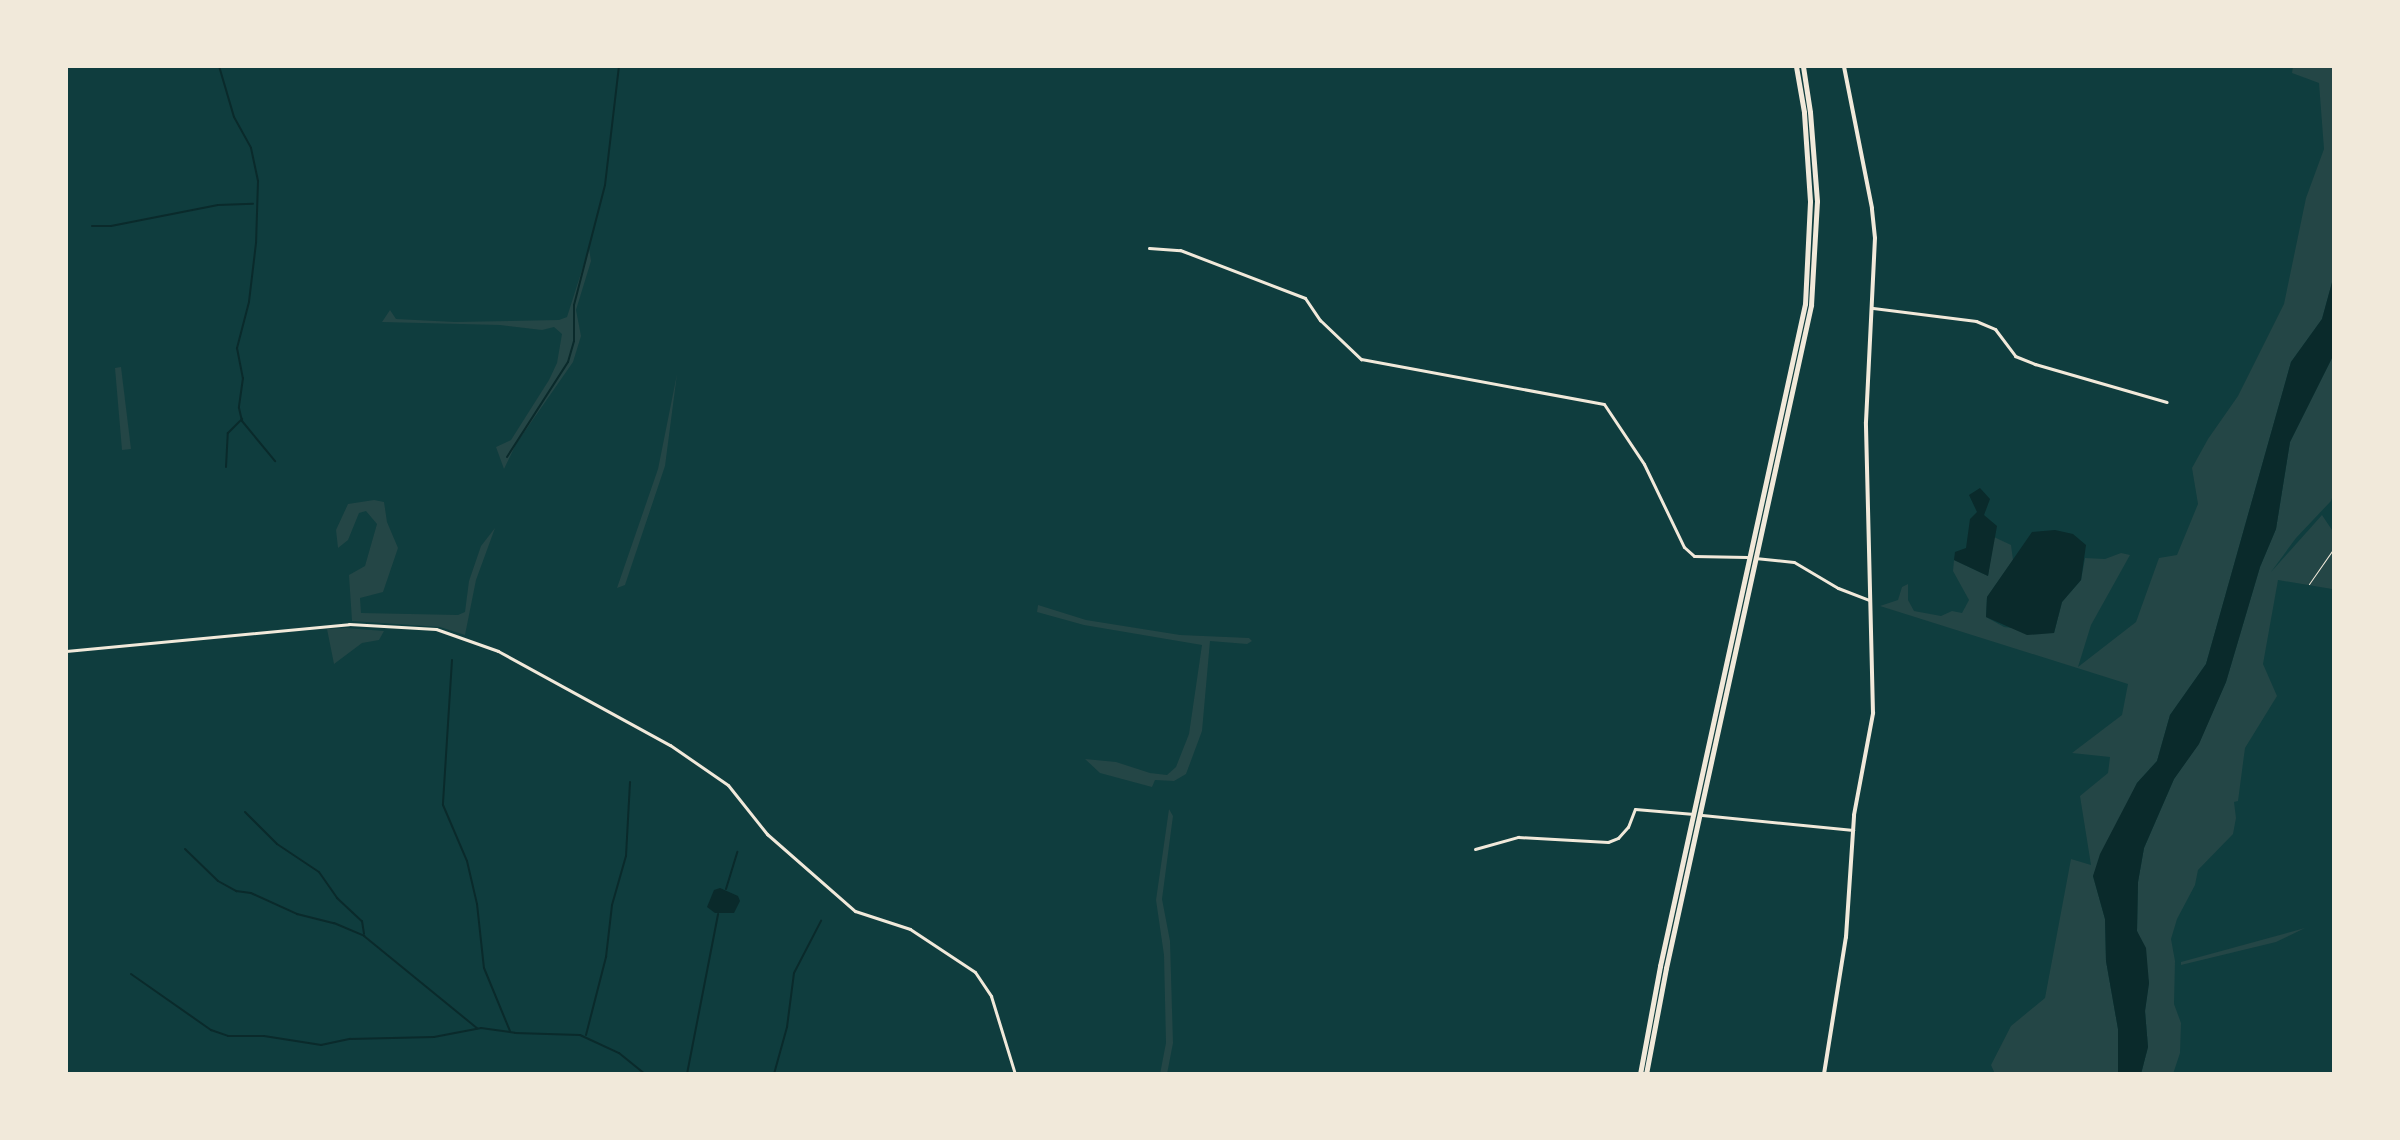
<!DOCTYPE html>
<style>
body{margin:0}
#map{position:relative;width:2400px;height:1140px;overflow:hidden;background:#0f3d3e;font-family:"Work Sans",sans-serif}
div>[style]{position:absolute}
.green>*{inset:0;background:#244646}
.water>*{inset:0;background:#0a2a2b}
.stream>*{height:2px;margin:-1px;padding:0 1px;transform-origin:1px;border-radius:1px;background:#0a2a2b}
.service>*{height:1px;margin:-0.5px;padding:0 0.5px;transform-origin:0.5px;border-radius:0.5px;background:#f1e9da}
.minor>*{height:3px;margin:-1.5px;padding:0 1.5px;transform-origin:1.5px;border-radius:1.5px;background:#f1e9da}
.secondary>*{height:4px;margin:-2px;padding:0 2px;transform-origin:2px;border-radius:2px;background:#f1e9da}
.trunk>*{height:5px;margin:-2.5px;padding:0 2.5px;transform-origin:2.5px;border-radius:2.5px;background:#f1e9da}
span{translate:-50% -50%;white-space:nowrap;text-align:center;line-height:1.15;-webkit-text-stroke:6px #f1e9da;paint-order:stroke}
.frame{position:absolute;inset:0;border:68px solid #f1e9da;pointer-events:none}
</style>
<div id="map">
<div class="green">
<div style="clip-path:polygon(2293px 66px,2334px 66px,2334px 275px,2322px 319px,2291px 362px,2206px 664px,2170px 715px,2157px 761px,2137px 783px,2093px 876px,2105px 919px,2106px 961px,2118px 1029px,2118px 1074px,1995px 1074px,1991px 1065px,2011px 1026px,2045px 998px,2071px 859px,2091px 865px,2080px 796px,2108px 773px,2110px 757px,2072px 753px,2122px 715px,2128px 684px,1880px 606px,1898px 600px,1902px 587px,1908px 584px,1908px 600px,1914px 611px,1941px 616px,1952px 611px,1962px 613px,1969px 600px,1953px 571px,1954px 560px,1988px 576px,1994px 537px,2011px 545px,2013px 560px,1987px 597px,1986px 617px,2004px 627px,2054px 633px,2062px 602px,2081px 580px,2085px 558px,2105px 559px,2121px 553px,2130px 555px,2091px 625px,2078px 667px,2136px 622px,2159px 558px,2177px 555px,2198px 504px,2192px 468px,2208px 439px,2238px 396px,2284px 304px,2306px 198px,2324px 149px,2319px 83px,2292px 73px)"></div>
<div style="clip-path:polygon(589px 248px,591px 261px,576px 310px,581px 336px,573px 362px,516px 444px,504px 469px,496px 447px,511px 440px,549px 380px,557px 363px,562px 334px,554px 327px,542px 330px,500px 325px,382px 322px,390px 310px,396px 319px,455px 322px,559px 320px,567px 317px)"></div>
<div style="clip-path:polygon(2334px 354px,2334px 492px,2331px 501px,2296px 538px,2271px 572px,2322px 515px,2334px 533px,2334px 581px,2332px 589px,2278px 580px,2263px 664px,2277px 696px,2245px 748px,2238px 801px,2234px 802px,2236px 818px,2233px 834px,2198px 870px,2195px 885px,2177px 919px,2171px 939px,2175px 961px,2174px 1004px,2181px 1023px,2180px 1053px,2173px 1074px,2141px 1074px,2148px 1047px,2145px 1011px,2149px 983px,2137px 931px,2138px 882px,2144px 848px,2174px 779px,2199px 743px,2226px 682px,2260px 567px,2276px 529px,2290px 442px)"></div>
<div style="clip-path:polygon(121px 367px,131px 449px,122px 450px,115px 368px)"></div>
<div style="clip-path:polygon(677px 374px,665px 466px,625px 585px,617px 588px,658px 469px)"></div>
<div style="clip-path:polygon(374px 500px,384px 502px,387px 522px,398px 548px,383px 592px,360px 598px,361px 613px,458px 615px,465px 612px,469px 581px,481px 546px,495px 528px,476px 580px,465px 635px,440px 627px,352px 621px,349px 575px,365px 566px,377px 524px,366px 511px,359px 513px,348px 540px,338px 548px,336px 530px,348px 504px)"></div>
<div style="clip-path:polygon(1038px 605px,1086px 620px,1180px 635px,1249px 638px,1252px 641px,1247px 644px,1210px 641px,1202px 731px,1186px 774px,1174px 781px,1155px 780px,1152px 787px,1100px 773px,1085px 759px,1116px 762px,1150px 773px,1167px 775px,1176px 767px,1189px 734px,1202px 645px,1084px 625px,1037px 612px)"></div>
<div style="clip-path:polygon(346px 628px,384px 631px,379px 640px,362px 643px,334px 664px,327px 629px)"></div>
<div style="clip-path:polygon(1169px 809px,1173px 816px,1162px 899px,1170px 941px,1173px 1043px,1167px 1074px,1160px 1074px,1166px 1043px,1164px 955px,1156px 900px)"></div>
<div style="clip-path:polygon(2305px 928px,2276px 942px,2181px 965px,2181px 962px)"></div>
</div>
<div class="water">
<div style="clip-path:polygon(2334px 275px,2334px 354px,2290px 442px,2276px 529px,2260px 567px,2226px 682px,2199px 744px,2174px 779px,2144px 848px,2138px 882px,2137px 931px,2146px 948px,2149px 983px,2145px 1011px,2148px 1047px,2141px 1074px,2118px 1074px,2118px 1029px,2106px 961px,2105px 919px,2093px 876px,2100px 854px,2137px 783px,2157px 761px,2170px 715px,2206px 664px,2291px 362px,2322px 319px)"></div>
<div style="clip-path:polygon(1980px 488px,1990px 499px,1984px 515px,1997px 526px,1988px 576px,1954px 560px,1955px 552px,1966px 548px,1970px 519px,1977px 512px,1969px 495px)"></div>
<div style="clip-path:polygon(2055px 530px,2073px 534px,2086px 545px,2081px 580px,2062px 602px,2054px 633px,2027px 635px,1986px 617px,1987px 597px,2032px 532px)"></div>
<div style="clip-path:polygon(720px 888px,738px 896px,740px 901px,734px 913px,715px 913px,707px 907px,714px 890px)"></div>
</div>
<div class="stream">
<div style="left:219px;top:66px;width:53px;rotate:73.6deg"></div>
<div style="left:234px;top:117px;width:35px;rotate:61deg"></div>
<div style="left:251px;top:148px;width:34px;rotate:78deg"></div>
<div style="left:258px;top:181px;width:62px;rotate:91.8deg"></div>
<div style="left:256px;top:243px;width:59px;rotate:96.8deg"></div>
<div style="left:249px;top:302px;width:48px;rotate:104.6deg"></div>
<div style="left:237px;top:348px;width:31px;rotate:79deg"></div>
<div style="left:243px;top:378px;width:30px;rotate:98deg"></div>
<div style="left:239px;top:408px;width:13px;rotate:77deg"></div>
<div style="left:242px;top:421px;width:52px;rotate:50.5deg"></div>
<div style="left:92px;top:226px;width:19px"></div>
<div style="left:111px;top:226px;width:109px;rotate:-11.1deg"></div>
<div style="left:218px;top:205px;width:35px;rotate:-2deg"></div>
<div style="left:507px;top:457px;width:113px;rotate:-57.3deg"></div>
<div style="left:568px;top:362px;width:22px;rotate:-74deg"></div>
<div style="left:574px;top:341px;width:36px;rotate:-90deg"></div>
<div style="left:574px;top:305px;width:124px;rotate:-75.5deg"></div>
<div style="left:605px;top:185px;width:120px;rotate:-83.3deg"></div>
<div style="left:226px;top:467px;width:34px;rotate:-87deg"></div>
<div style="left:228px;top:433px;width:20px;rotate:-45deg"></div>
<div style="left:452px;top:660px;width:145px;rotate:93.6deg"></div>
<div style="left:443px;top:805px;width:61px;rotate:66.8deg"></div>
<div style="left:467px;top:861px;width:44px;rotate:76.9deg"></div>
<div style="left:477px;top:904px;width:64px;rotate:83.8deg"></div>
<div style="left:484px;top:968px;width:68px;rotate:67.6deg"></div>
<div style="left:245px;top:812px;width:45px;rotate:45deg"></div>
<div style="left:277px;top:844px;width:50px;rotate:33.7deg"></div>
<div style="left:319px;top:872px;width:32px;rotate:55deg"></div>
<div style="left:337px;top:898px;width:34px;rotate:43deg"></div>
<div style="left:362px;top:921px;width:13px;rotate:81deg"></div>
<div style="left:185px;top:849px;width:46px;rotate:44.1deg"></div>
<div style="left:218px;top:881px;width:21px;rotate:29deg"></div>
<div style="left:236px;top:891px;width:15px;rotate:8deg"></div>
<div style="left:251px;top:893px;width:51px;rotate:24.5deg"></div>
<div style="left:297px;top:914px;width:38px;rotate:14deg"></div>
<div style="left:334px;top:923px;width:33px;rotate:23deg"></div>
<div style="left:364px;top:936px;width:146px;rotate:39.2deg"></div>
<div style="left:726px;top:889px;width:39px;rotate:-73deg"></div>
<div style="left:131px;top:974px;width:98px;rotate:35deg"></div>
<div style="left:211px;top:1030px;width:18px;rotate:19deg"></div>
<div style="left:228px;top:1036px;width:36px"></div>
<div style="left:264px;top:1036px;width:58px;rotate:9deg"></div>
<div style="left:321px;top:1045px;width:30px;rotate:-12deg"></div>
<div style="left:350px;top:1039px;width:84px;rotate:-1.4deg"></div>
<div style="left:434px;top:1037px;width:48px;rotate:-10.8deg"></div>
<div style="left:481px;top:1028px;width:34px;rotate:8deg"></div>
<div style="left:515px;top:1033px;width:65px;rotate:1.8deg"></div>
<div style="left:580px;top:1035px;width:43px;rotate:24.8deg"></div>
<div style="left:619px;top:1053px;width:33px;rotate:39deg"></div>
<div style="left:586px;top:1035px;width:81px;rotate:-75.6deg"></div>
<div style="left:606px;top:957px;width:52px;rotate:-83.4deg"></div>
<div style="left:612px;top:905px;width:51px;rotate:-74.1deg"></div>
<div style="left:626px;top:856px;width:74px;rotate:-86.9deg"></div>
<div style="left:687px;top:1074px;width:163px;rotate:-79deg"></div>
<div style="left:774px;top:1074px;width:49px;rotate:-74.5deg"></div>
<div style="left:787px;top:1027px;width:54px;rotate:-82.6deg"></div>
<div style="left:794px;top:973px;width:59px;rotate:-62.6deg"></div>
</div>
<div class="service">
<div style="left:2309px;top:584px;width:44px;rotate:-55.2deg"></div>
</div>
<div class="minor">
<div style="left:1149px;top:248px;width:31px;rotate:4deg"></div>
<div style="left:1180px;top:250px;width:134px;rotate:21deg"></div>
<div style="left:1305px;top:298px;width:27px;rotate:56deg"></div>
<div style="left:1320px;top:320px;width:57px;rotate:43.6deg"></div>
<div style="left:1361px;top:359px;width:247px;rotate:10.5deg"></div>
<div style="left:1604px;top:404px;width:72px;rotate:56.3deg"></div>
<div style="left:1644px;top:464px;width:92px;rotate:64.3deg"></div>
<div style="left:1684px;top:547px;width:13px;rotate:42deg"></div>
<div style="left:1694px;top:556px;width:53px;rotate:1.1deg"></div>
<div style="left:1873px;top:308px;width:104px;rotate:7.2deg"></div>
<div style="left:1976px;top:321px;width:21px;rotate:23deg"></div>
<div style="left:1995px;top:329px;width:34px;rotate:53deg"></div>
<div style="left:2015px;top:356px;width:22px;rotate:22deg"></div>
<div style="left:2035px;top:364px;width:137px;rotate:16.1deg"></div>
<div style="left:1755px;top:558px;width:39px;rotate:6deg"></div>
<div style="left:1794px;top:562px;width:51px;rotate:30.6deg"></div>
<div style="left:1838px;top:588px;width:33px;rotate:21deg"></div>
<div style="left:66px;top:651px;width:284px;rotate:-5.4deg"></div>
<div style="left:349px;top:624px;width:87px;rotate:3.3deg"></div>
<div style="left:436px;top:629px;width:66px;rotate:19.5deg"></div>
<div style="left:498px;top:651px;width:196px;rotate:28.7deg"></div>
<div style="left:670px;top:745px;width:70px;rotate:34.6deg"></div>
<div style="left:728px;top:785px;width:63px;rotate:51.5deg"></div>
<div style="left:767px;top:834px;width:117px;rotate:41.2deg"></div>
<div style="left:855px;top:911px;width:58px;rotate:18.1deg"></div>
<div style="left:910px;top:929px;width:78px;rotate:33.5deg"></div>
<div style="left:975px;top:972px;width:29px;rotate:56deg"></div>
<div style="left:991px;top:996px;width:82px;rotate:72.9deg"></div>
<div style="left:1702px;top:815px;width:152px;rotate:5.7deg"></div>
<div style="left:1475px;top:849px;width:45px;rotate:-15.6deg"></div>
<div style="left:1518px;top:837px;width:90px;rotate:3.2deg"></div>
<div style="left:1608px;top:842px;width:11px;rotate:-22deg"></div>
<div style="left:1618px;top:838px;width:15px;rotate:-48deg"></div>
<div style="left:1628px;top:827px;width:19px;rotate:-69deg"></div>
<div style="left:1635px;top:809px;width:59px;rotate:4.8deg"></div>
</div>
<div class="secondary">
<div style="left:1824px;top:1074px;width:139px;rotate:-80.9deg"></div>
<div style="left:1846px;top:937px;width:122px;rotate:-86.2deg"></div>
<div style="left:1854px;top:815px;width:104px;rotate:-79.4deg"></div>
<div style="left:1873px;top:713px;width:291px;rotate:-91.4deg"></div>
<div style="left:1866px;top:422px;width:184px;rotate:-87.2deg"></div>
<div style="left:1875px;top:238px;width:30px;rotate:-96deg"></div>
<div style="left:1872px;top:208px;width:145px;rotate:-101.2deg"></div>
</div>
<div class="trunk">
<div style="left:1640px;top:1074px;width:110px;rotate:-79.5deg"></div>
<div style="left:1660px;top:966px;width:678px;rotate:-77.65deg"></div>
<div style="left:1805px;top:304px;width:103px;rotate:-87.2deg"></div>
<div style="left:1810px;top:201px;width:89px;rotate:-93.9deg"></div>
<div style="left:1804px;top:112px;width:47px;rotate:-99.9deg"></div>
<div style="left:1646px;top:1074px;width:108px;rotate:-79.3deg"></div>
<div style="left:1666px;top:968px;width:679px;rotate:-77.66deg"></div>
<div style="left:1811px;top:305px;width:104px;rotate:-86.7deg"></div>
<div style="left:1817px;top:201px;width:89px;rotate:-94.5deg"></div>
<div style="left:1810px;top:112px;width:47px;rotate:-98.7deg"></div>
</div>
<div class="frame"></div>
</div>
